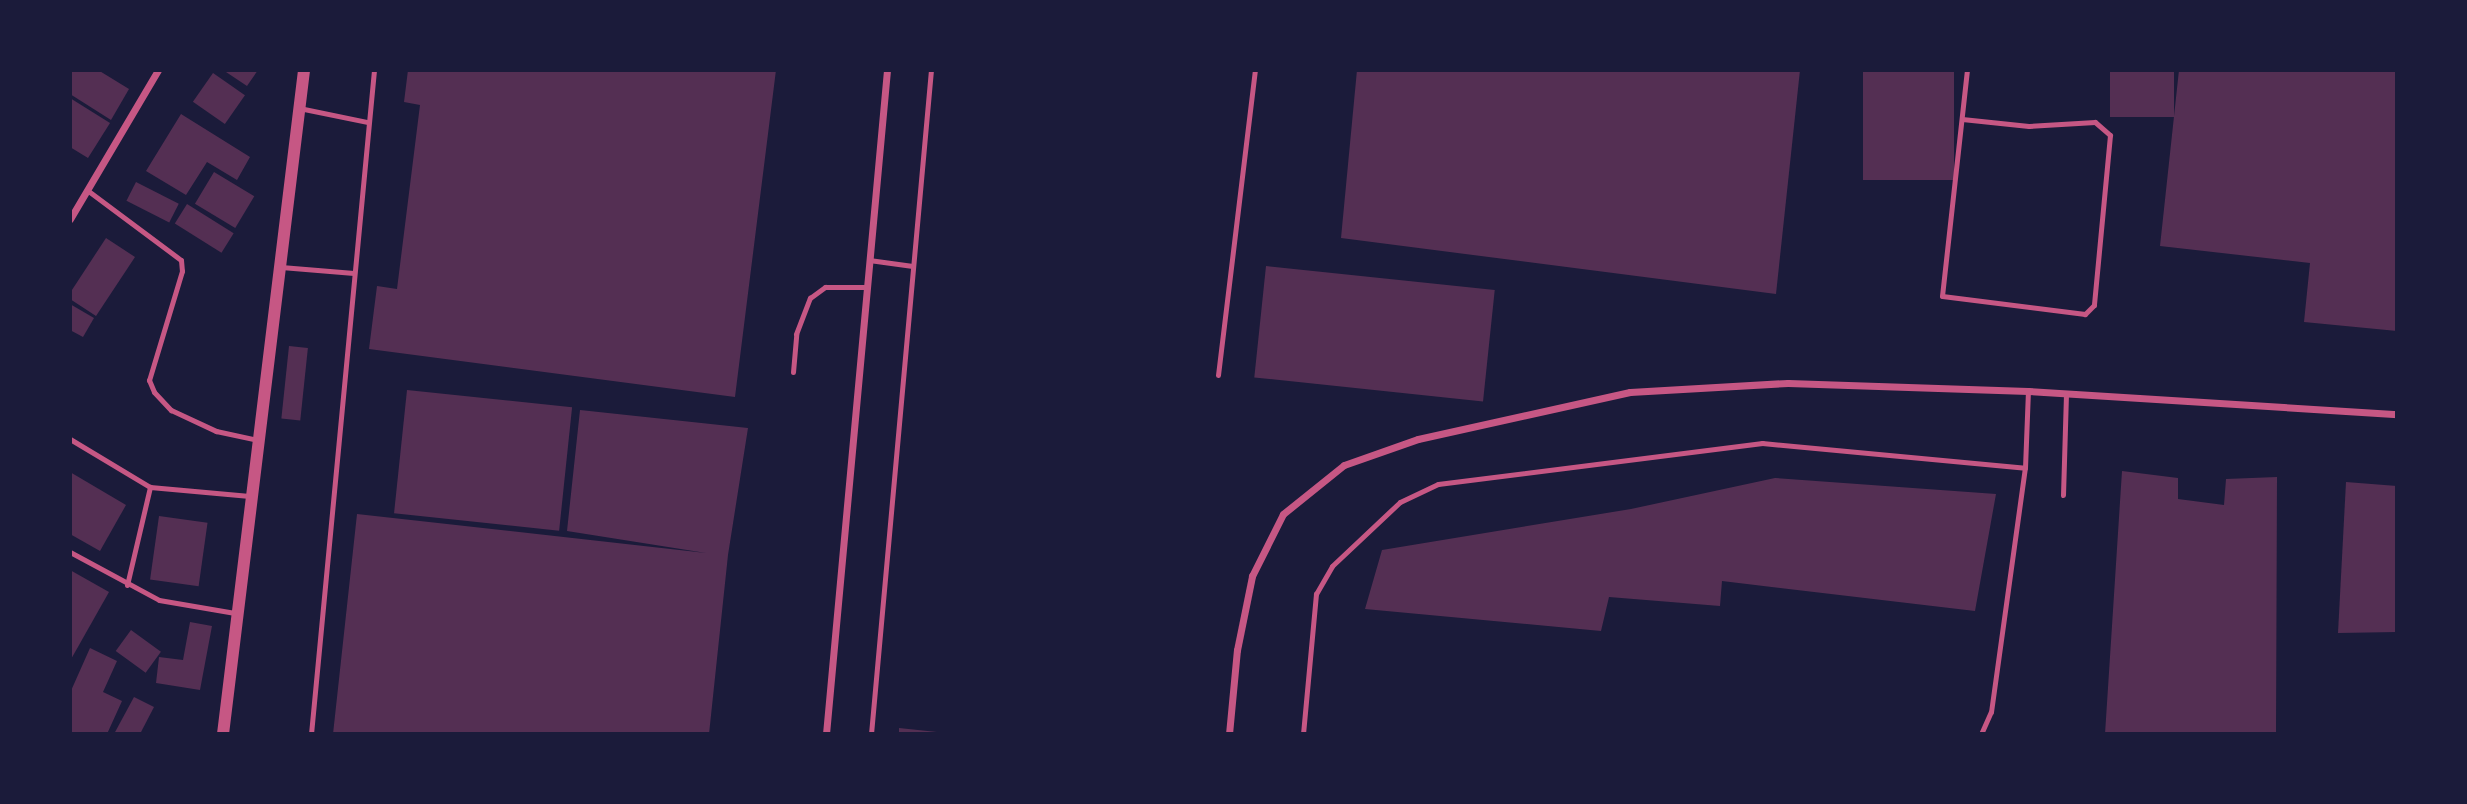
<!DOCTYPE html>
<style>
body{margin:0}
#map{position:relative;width:2467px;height:804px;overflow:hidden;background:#1b1b3a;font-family:Lato,sans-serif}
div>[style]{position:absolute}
.building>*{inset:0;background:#542f53;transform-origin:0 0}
.service>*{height:5px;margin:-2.5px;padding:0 2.5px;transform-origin:2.5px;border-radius:2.5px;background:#c65784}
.minor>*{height:7px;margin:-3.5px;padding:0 3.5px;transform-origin:3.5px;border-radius:3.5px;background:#c65784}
.tertiary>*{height:12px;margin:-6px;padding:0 6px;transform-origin:6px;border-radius:6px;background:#c65784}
span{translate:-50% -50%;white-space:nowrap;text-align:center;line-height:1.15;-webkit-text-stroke:5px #1b1b3a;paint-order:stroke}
.frame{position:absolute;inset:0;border:72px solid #1b1b3a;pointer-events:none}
</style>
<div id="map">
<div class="building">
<div style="clip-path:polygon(71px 70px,98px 70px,129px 89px,111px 120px,70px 94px)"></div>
<div style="clip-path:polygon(223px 70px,258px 70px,247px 86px)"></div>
<div style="clip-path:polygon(408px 70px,776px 70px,735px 397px,369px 349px,377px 286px,397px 289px,420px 105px,404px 102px)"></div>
<div style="clip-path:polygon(1357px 70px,1800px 70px,1776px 294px,1341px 238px)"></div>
<div style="left:1863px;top:70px;width:91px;height:110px"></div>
<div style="left:2110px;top:70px;width:64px;height:47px"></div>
<div style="clip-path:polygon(2179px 70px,2397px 70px,2397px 331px,2304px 322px,2310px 263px,2160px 246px)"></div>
<div style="left:213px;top:73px;width:39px;height:35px;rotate:35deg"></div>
<div style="clip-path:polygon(70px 98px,110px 123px,88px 158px,70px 147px)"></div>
<div style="clip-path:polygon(181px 114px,250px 157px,237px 180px,207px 162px,186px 195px,146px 171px)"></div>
<div style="left:214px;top:172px;width:47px;height:37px;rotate:31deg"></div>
<div style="left:136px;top:182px;width:48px;height:21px;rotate:27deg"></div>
<div style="left:187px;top:204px;width:55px;height:23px;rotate:32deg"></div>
<div style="clip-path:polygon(106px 238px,135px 257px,96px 316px,70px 299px,70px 293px)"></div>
<div style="left:1266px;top:266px;width:230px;height:112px;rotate:6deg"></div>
<div style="clip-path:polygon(70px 304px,94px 318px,83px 337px,70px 330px)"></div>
<div style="left:289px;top:346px;width:19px;height:73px;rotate:6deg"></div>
<div style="left:407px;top:390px;width:166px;height:124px;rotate:6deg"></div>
<div style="clip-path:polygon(580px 410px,748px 428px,728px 555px,709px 734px,333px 734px,357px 514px,706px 553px,567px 531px)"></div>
<div style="clip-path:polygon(2122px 471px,2178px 478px,2178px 499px,2224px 505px,2226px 479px,2277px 477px,2276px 734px,2105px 734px)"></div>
<div style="clip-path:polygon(70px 472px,126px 505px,100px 551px,70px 534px)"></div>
<div style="clip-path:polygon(1775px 478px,1996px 494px,1975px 611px,1722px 581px,1720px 606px,1609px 597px,1601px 631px,1365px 609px,1382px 550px,1631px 509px)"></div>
<div style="clip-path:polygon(2346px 482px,2397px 486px,2397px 632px,2338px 633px)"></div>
<div style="left:159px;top:516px;width:49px;height:64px;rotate:8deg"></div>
<div style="clip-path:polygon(70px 570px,109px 592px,70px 661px)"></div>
<div style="clip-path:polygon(190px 622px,212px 626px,200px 690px,156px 683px,159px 657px,183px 660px)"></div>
<div style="left:131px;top:630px;width:37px;height:26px;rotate:36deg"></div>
<div style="clip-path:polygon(90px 648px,117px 661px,103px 692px,122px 701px,107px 734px,70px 734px,70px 693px)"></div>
<div style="clip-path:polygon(134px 697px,154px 707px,140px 734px,114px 734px)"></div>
<div style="clip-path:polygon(899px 728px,937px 732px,937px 734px,899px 734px)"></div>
</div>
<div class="service">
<div style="left:299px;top:108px;width:69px;rotate:11.6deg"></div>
<div style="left:1962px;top:119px;width:67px;rotate:6deg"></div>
<div style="left:2029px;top:126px;width:66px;rotate:-3.5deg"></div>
<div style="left:2095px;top:122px;width:20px;rotate:41deg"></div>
<div style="left:2110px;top:135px;width:171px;rotate:95.4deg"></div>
<div style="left:2094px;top:305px;width:13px;rotate:135deg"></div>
<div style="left:2085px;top:314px;width:144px;rotate:-172.8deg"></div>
<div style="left:1942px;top:296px;width:227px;rotate:-83.7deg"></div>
<div style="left:87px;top:190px;width:117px;rotate:36.7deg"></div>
<div style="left:181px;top:260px;width:11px;rotate:85deg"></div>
<div style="left:182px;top:271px;width:114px;rotate:106.8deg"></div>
<div style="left:149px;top:380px;width:13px;rotate:67deg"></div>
<div style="left:154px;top:392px;width:25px;rotate:47deg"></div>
<div style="left:171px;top:410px;width:50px;rotate:25deg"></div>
<div style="left:216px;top:431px;width:43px;rotate:12.1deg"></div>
<div style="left:869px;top:260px;width:44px;rotate:7.8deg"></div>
<div style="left:281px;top:267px;width:73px;rotate:4.7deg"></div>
<div style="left:793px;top:372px;width:38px;rotate:-85deg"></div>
<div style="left:796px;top:334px;width:39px;rotate:-69deg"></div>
<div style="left:810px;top:298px;width:19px;rotate:-36deg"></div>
<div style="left:825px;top:287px;width:42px"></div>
<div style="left:1218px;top:375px;width:307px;rotate:-83.1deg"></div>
<div style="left:70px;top:439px;width:93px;rotate:31deg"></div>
<div style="left:150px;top:487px;width:100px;rotate:5.1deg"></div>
<div style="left:2063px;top:495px;width:102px;rotate:-88.3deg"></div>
<div style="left:70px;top:552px;width:101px;rotate:28.3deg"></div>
<div style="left:159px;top:600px;width:77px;rotate:9.7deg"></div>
<div style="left:127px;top:585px;width:101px;rotate:-76.8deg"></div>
<div style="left:311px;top:734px;width:667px;rotate:-84.58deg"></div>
<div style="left:871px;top:734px;width:667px;rotate:-84.84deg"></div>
<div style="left:1303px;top:734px;width:141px;rotate:-84.7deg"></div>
<div style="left:1316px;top:594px;width:32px;rotate:-60deg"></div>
<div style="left:1332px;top:566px;width:93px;rotate:-43.3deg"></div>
<div style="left:1400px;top:502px;width:42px;rotate:-25.3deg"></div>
<div style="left:1438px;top:484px;width:327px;rotate:-7.2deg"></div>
<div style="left:1762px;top:443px;width:264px;rotate:5.4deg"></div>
<div style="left:1981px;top:734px;width:24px;rotate:-66deg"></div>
<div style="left:1991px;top:712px;width:246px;rotate:-82.1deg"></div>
<div style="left:2025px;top:468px;width:77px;rotate:-87.8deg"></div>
</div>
<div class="minor">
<div style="left:70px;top:219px;width:173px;rotate:-59.4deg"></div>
<div style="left:826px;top:734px;width:667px;rotate:-84.75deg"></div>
<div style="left:1229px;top:734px;width:84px;rotate:-84.6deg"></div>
<div style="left:1237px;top:650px;width:76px;rotate:-78.5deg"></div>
<div style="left:1252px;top:576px;width:69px;rotate:-63.4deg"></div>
<div style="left:1283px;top:514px;width:78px;rotate:-38.8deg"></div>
<div style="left:1344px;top:465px;width:78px;rotate:-19.4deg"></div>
<div style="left:1418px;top:439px;width:217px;rotate:-12.5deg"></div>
<div style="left:1630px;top:392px;width:158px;rotate:-3.3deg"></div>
<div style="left:1788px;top:383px;width:240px;rotate:1.9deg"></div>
<div style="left:2028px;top:391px;width:370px;rotate:3.6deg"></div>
</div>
<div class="tertiary">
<div style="left:223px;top:734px;width:669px;rotate:-83.04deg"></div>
</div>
<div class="frame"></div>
</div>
